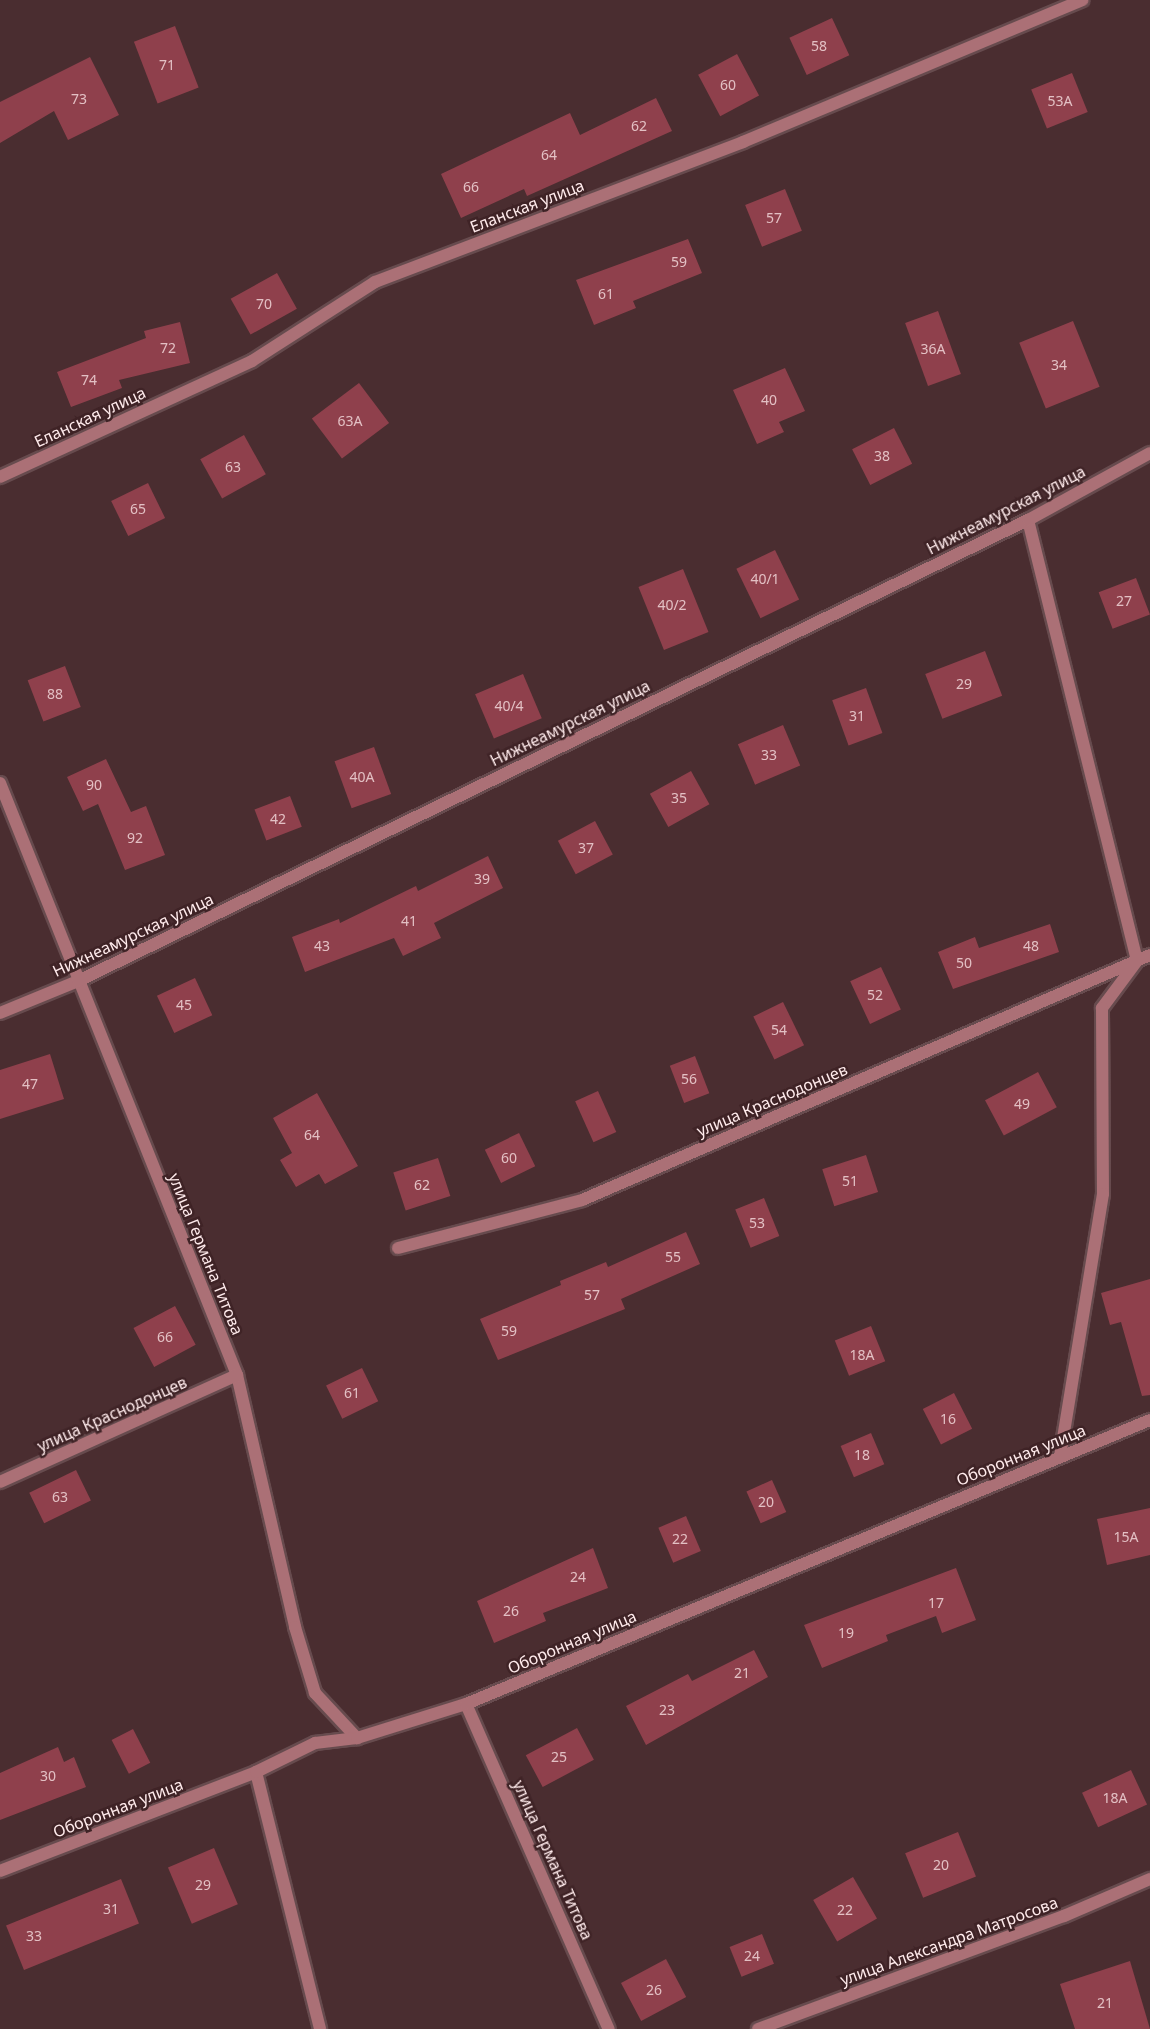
<!DOCTYPE html>
<meta charset="utf-8">
<style>
body{margin:0}
#map{position:relative;width:1150px;height:2029px;overflow:hidden;background:#4a2d30;font-family:"Noto Sans",sans-serif}
div>[style]{position:absolute}
.building>*{inset:0;background:#8f404c;transform-origin:0 0}
.roads{filter:drop-shadow(2px 0 #674b4e) drop-shadow(-2px 0 #674b4e) drop-shadow(0 2px #674b4e) drop-shadow(0 -2px #674b4e)}
.minor>*{height:12px;margin:-6px;padding:0 6px;transform-origin:6px;border-radius:6px;background:#ab7076}
span{translate:-50% -50%;white-space:nowrap;text-align:center;line-height:1.15;-webkit-text-stroke:5px #3f2326;paint-order:stroke}
.number-label{font-size:14px;color:#e3c0c4}
.number-label span{-webkit-text-stroke-width:0}
.street-label{font-size:16px;color:#ffebec}
</style>
<div id="map">
<div class="building">
<div style="left:832px;top:18px;width:41px;height:47px;rotate:65deg"></div>
<div style="left:175px;top:26px;width:66px;height:44px;rotate:69deg"></div>
<div style="left:737px;top:54px;width:47px;height:44px;rotate:62deg"></div>
<div style="clip-path:polygon(90px 57px,119px 115px,68px 140px,54px 111px,0 143px,0 102px)"></div>
<div style="left:1072px;top:73px;width:42px;height:44px;rotate:68deg"></div>
<div style="clip-path:polygon(656px 98px,672px 131px,527px 196px,524px 189px,461px 218px,441px 174px,570px 113px,580px 135px)"></div>
<div style="left:785px;top:189px;width:45px;height:43px;rotate:68deg"></div>
<div style="clip-path:polygon(688px 239px,702px 273px,633px 301px,636px 308px,594px 325px,576px 280px)"></div>
<div style="left:277px;top:273px;width:41px;height:53px;rotate:61deg"></div>
<div style="left:938px;top:311px;width:67px;height:35px;rotate:70deg"></div>
<div style="left:1073px;top:321px;width:71px;height:58px;rotate:68deg"></div>
<div style="clip-path:polygon(180px 322px,190px 363px,119px 380px,122px 388px,71px 407px,57px 372px,146px 338px,144px 331px)"></div>
<div style="clip-path:polygon(785px 368px,805px 411px,779px 422px,784px 432px,757px 444px,733px 390px)"></div>
<div style="left:359px;top:383px;width:50px;height:59px;rotate:53deg"></div>
<div style="left:894px;top:428px;width:40px;height:47px;rotate:63deg"></div>
<div style="left:244px;top:435px;width:45px;height:50px;rotate:61deg"></div>
<div style="left:148px;top:483px;width:39px;height:41px;rotate:64deg"></div>
<div style="left:775px;top:550px;width:55px;height:43px;rotate:64deg"></div>
<div style="left:683px;top:569px;width:68px;height:48px;rotate:68deg"></div>
<div style="left:1136px;top:578px;width:39px;height:40px;rotate:69deg"></div>
<div style="left:985px;top:651px;width:48px;height:64px;rotate:69deg"></div>
<div style="left:65px;top:666px;width:44px;height:40px;rotate:69deg"></div>
<div style="left:523px;top:674px;width:48px;height:52px;rotate:67deg"></div>
<div style="left:866px;top:688px;width:48px;height:36px;rotate:70deg"></div>
<div style="left:783px;top:725px;width:44px;height:49px;rotate:67deg"></div>
<div style="left:374px;top:747px;width:50px;height:42px;rotate:70deg"></div>
<div style="clip-path:polygon(106px 759px,131px 812px,146px 806px,165px 855px,125px 870px,98px 804px,83px 811px,67px 777px)"></div>
<div style="left:691px;top:771px;width:38px;height:47px;rotate:61deg"></div>
<div style="left:290px;top:796px;width:33px;height:38px;rotate:69deg"></div>
<div style="left:595px;top:821px;width:38px;height:42px;rotate:62deg"></div>
<div style="clip-path:polygon(488px 856px,503px 888px,434px 923px,441px 938px,403px 956px,394px 938px,305px 972px,292px 937px,339px 919px,340px 923px,416px 886px,418px 891px)"></div>
<div style="clip-path:polygon(1050px 924px,1059px 952px,953px 989px,938px 952px,975px 937px,979px 948px)"></div>
<div style="left:881px;top:967px;width:47px;height:34px;rotate:65deg"></div>
<div style="left:195px;top:978px;width:41px;height:42px;rotate:65deg"></div>
<div style="left:783px;top:1002px;width:48px;height:33px;rotate:64deg"></div>
<div style="clip-path:polygon(50px 1054px,64px 1099px,0 1119px,0 1070px)"></div>
<div style="left:695px;top:1056px;width:40px;height:27px;rotate:69deg"></div>
<div style="left:1038px;top:1072px;width:40px;height:60px;rotate:62deg"></div>
<div style="left:598px;top:1091px;width:45px;height:25px;rotate:66deg"></div>
<div style="clip-path:polygon(317px 1093px,358px 1166px,325px 1184px,319px 1174px,296px 1187px,280px 1160px,292px 1153px,273px 1118px)"></div>
<div style="left:519px;top:1133px;width:37px;height:38px;rotate:64deg"></div>
<div style="left:866px;top:1155px;width:39px;height:46px;rotate:72deg"></div>
<div style="left:438px;top:1158px;width:40px;height:47px;rotate:72deg"></div>
<div style="left:764px;top:1198px;width:41px;height:31px;rotate:68deg"></div>
<div style="clip-path:polygon(686px 1232px,700px 1264px,621px 1299px,625px 1309px,498px 1360px,480px 1319px,561px 1285px,560px 1281px,606px 1262px,608px 1267px)"></div>
<div style="clip-path:polygon(1150px 1279px,1150px 1395px,1142px 1396px,1121px 1322px,1110px 1325px,1101px 1293px)"></div>
<div style="left:175px;top:1306px;width:44px;height:47px;rotate:62deg"></div>
<div style="left:871px;top:1326px;width:38px;height:39px;rotate:68deg"></div>
<div style="left:362px;top:1368px;width:37px;height:40px;rotate:64deg"></div>
<div style="left:954px;top:1393px;width:40px;height:35px;rotate:63deg"></div>
<div style="left:871px;top:1433px;width:34px;height:33px;rotate:67deg"></div>
<div style="left:76px;top:1470px;width:34px;height:52px;rotate:64deg"></div>
<div style="left:772px;top:1480px;width:35px;height:28px;rotate:66deg"></div>
<div style="clip-path:polygon(1150px 1508px,1150px 1555px,1107px 1565px,1097px 1519px)"></div>
<div style="left:686px;top:1516px;width:38px;height:30px;rotate:67deg"></div>
<div style="clip-path:polygon(593px 1548px,608px 1588px,543px 1613px,546px 1621px,494px 1643px,477px 1601px)"></div>
<div style="clip-path:polygon(956px 1568px,976px 1620px,942px 1633px,936px 1616px,886px 1635px,888px 1641px,822px 1668px,804px 1625px)"></div>
<div style="clip-path:polygon(754px 1650px,768px 1677px,646px 1745px,626px 1706px,688px 1674px,692px 1681px)"></div>
<div style="left:577px;top:1728px;width:36px;height:58px;rotate:62deg"></div>
<div style="left:133px;top:1729px;width:38px;height:24px;rotate:63deg"></div>
<div style="clip-path:polygon(58px 1747px,64px 1762px,74px 1757px,86px 1787px,0 1820px,0 1773px)"></div>
<div style="left:1131px;top:1770px;width:38px;height:54px;rotate:65deg"></div>
<div style="left:958px;top:1832px;width:48px;height:57px;rotate:68deg"></div>
<div style="left:214px;top:1848px;width:61px;height:50px;rotate:67deg"></div>
<div style="left:853px;top:1877px;width:48px;height:46px;rotate:60deg"></div>
<div style="left:121px;top:1879px;width:48px;height:124px;rotate:68deg"></div>
<div style="left:762px;top:1934px;width:32px;height:35px;rotate:68deg"></div>
<div style="left:666px;top:1959px;width:43px;height:51px;rotate:62deg"></div>
<div style="clip-path:polygon(1130px 1961px,1150px 2029px,1075px 2029px,1060px 1984px)"></div>
</div>
<div class="roads">
<div class="minor">
<div style="left:0;top:477px;width:277px;rotate:-24.7deg"></div>
<div style="left:252px;top:361px;width:146px;rotate:-32.7deg"></div>
<div style="left:375px;top:282px;width:394px;rotate:-20.8deg"></div>
<div style="left:743px;top:142px;width:368px;rotate:-22.7deg"></div>
<div style="left:1028px;top:520px;width:454px;rotate:76.1deg"></div>
<div style="left:1137px;top:961px;width:59px;rotate:126.7deg"></div>
<div style="left:1102px;top:1008px;width:186px;rotate:89.7deg"></div>
<div style="left:1103px;top:1194px;width:266px;rotate:99.3deg"></div>
<div style="left:0;top:783px;width:638px;rotate:68.18deg"></div>
<div style="left:237px;top:1375px;width:259px;rotate:77deg"></div>
<div style="left:295px;top:1627px;width:69px;rotate:73.1deg"></div>
<div style="left:315px;top:1693px;width:62px;rotate:47deg"></div>
<div style="left:0;top:1013px;width:84px;rotate:-22.3deg"></div>
<div style="left:78px;top:981px;width:1056px;rotate:-25.89deg"></div>
<div style="left:1028px;top:520px;width:139px;rotate:-28.8deg"></div>
<div style="left:398px;top:1248px;width:190px;rotate:-14.6deg"></div>
<div style="left:582px;top:1200px;width:619px;rotate:-23.33deg"></div>
<div style="left:0;top:1482px;width:260px;rotate:-24.3deg"></div>
<div style="left:466px;top:1704px;width:355px;rotate:66.3deg"></div>
<div style="left:256px;top:1772px;width:265px;rotate:76deg"></div>
<div style="left:0;top:1871px;width:274px;rotate:-21.1deg"></div>
<div style="left:256px;top:1772px;width:66px;rotate:-26.2deg"></div>
<div style="left:315px;top:1743px;width:42px;rotate:-6.8deg"></div>
<div style="left:357px;top:1738px;width:114px;rotate:-17.3deg"></div>
<div style="left:466px;top:1704px;width:741px;rotate:-22.55deg"></div>
<div style="left:758px;top:2029px;width:326px;rotate:-20.3deg"></div>
<div style="left:1064px;top:1916px;width:94px;rotate:-23.3deg"></div>
</div>
</div>
<div class="number-label">
<span style="left:819px;top:46px">58</span>
<span style="left:167px;top:65px">71</span>
<span style="left:728px;top:85px">60</span>
<span style="left:79px;top:99px">73</span>
<span style="left:1060px;top:101px">53А</span>
<span style="left:639px;top:126px">62</span>
<span style="left:549px;top:155px">64</span>
<span style="left:471px;top:187px">66</span>
<span style="left:774px;top:218px">57</span>
<span style="left:679px;top:262px">59</span>
<span style="left:606px;top:294px">61</span>
<span style="left:264px;top:304px">70</span>
<span style="left:168px;top:348px">72</span>
<span style="left:933px;top:349px">36А</span>
<span style="left:1059px;top:365px">34</span>
<span style="left:89px;top:380px">74</span>
<span style="left:769px;top:400px">40</span>
<span style="left:350px;top:421px">63А</span>
<span style="left:882px;top:456px">38</span>
<span style="left:233px;top:467px">63</span>
<span style="left:138px;top:509px">65</span>
<span style="left:765px;top:579px">40/1</span>
<span style="left:1124px;top:601px">27</span>
<span style="left:672px;top:605px">40/2</span>
<span style="left:964px;top:684px">29</span>
<span style="left:55px;top:694px">88</span>
<span style="left:509px;top:706px">40/4</span>
<span style="left:857px;top:716px">31</span>
<span style="left:769px;top:755px">33</span>
<span style="left:362px;top:777px">40А</span>
<span style="left:94px;top:785px">90</span>
<span style="left:679px;top:798px">35</span>
<span style="left:278px;top:819px">42</span>
<span style="left:135px;top:838px">92</span>
<span style="left:586px;top:848px">37</span>
<span style="left:482px;top:879px">39</span>
<span style="left:409px;top:921px">41</span>
<span style="left:322px;top:946px">43</span>
<span style="left:1031px;top:946px">48</span>
<span style="left:964px;top:963px">50</span>
<span style="left:875px;top:995px">52</span>
<span style="left:184px;top:1005px">45</span>
<span style="left:779px;top:1030px">54</span>
<span style="left:689px;top:1079px">56</span>
<span style="left:30px;top:1084px">47</span>
<span style="left:1022px;top:1104px">49</span>
<span style="left:312px;top:1135px">64</span>
<span style="left:509px;top:1158px">60</span>
<span style="left:850px;top:1181px">51</span>
<span style="left:422px;top:1185px">62</span>
<span style="left:757px;top:1223px">53</span>
<span style="left:673px;top:1257px">55</span>
<span style="left:592px;top:1295px">57</span>
<span style="left:509px;top:1331px">59</span>
<span style="left:165px;top:1337px">66</span>
<span style="left:862px;top:1355px">18А</span>
<span style="left:352px;top:1393px">61</span>
<span style="left:948px;top:1419px">16</span>
<span style="left:862px;top:1455px">18</span>
<span style="left:60px;top:1497px">63</span>
<span style="left:766px;top:1502px">20</span>
<span style="left:1126px;top:1537px">15А</span>
<span style="left:680px;top:1539px">22</span>
<span style="left:578px;top:1577px">24</span>
<span style="left:936px;top:1603px">17</span>
<span style="left:511px;top:1611px">26</span>
<span style="left:846px;top:1633px">19</span>
<span style="left:742px;top:1673px">21</span>
<span style="left:667px;top:1710px">23</span>
<span style="left:559px;top:1757px">25</span>
<span style="left:48px;top:1776px">30</span>
<span style="left:1115px;top:1798px">18А</span>
<span style="left:941px;top:1865px">20</span>
<span style="left:203px;top:1885px">29</span>
<span style="left:111px;top:1909px">31</span>
<span style="left:845px;top:1910px">22</span>
<span style="left:34px;top:1936px">33</span>
<span style="left:752px;top:1956px">24</span>
<span style="left:654px;top:1990px">26</span>
<span style="left:1105px;top:2003px">21</span>
</div>
<div class="street-label">
<span style="left:527px;top:206px;rotate:-21deg">Еланская улица</span>
<span style="left:90px;top:417px;rotate:-25deg">Еланская улица</span>
<span style="left:1006px;top:510px;rotate:-27deg">Нижнеамурская улица</span>
<span style="left:570px;top:723px;rotate:-26deg">Нижнеамурская улица</span>
<span style="left:133px;top:935px;rotate:-25deg">Нижнеамурская улица</span>
<span style="left:772px;top:1100px;rotate:-23deg">улица Краснодонцев</span>
<span style="left:206px;top:1254px;rotate:68deg">улица Германа Титова</span>
<span style="left:112px;top:1414px;rotate:-24deg">улица Краснодонцев</span>
<span style="left:1021px;top:1455px;rotate:-22deg">Оборонная улица</span>
<span style="left:572px;top:1642px;rotate:-23deg">Оборонная улица</span>
<span style="left:118px;top:1808px;rotate:-21deg">Оборонная улица</span>
<span style="left:553px;top:1860px;rotate:66deg">улица Германа Титова</span>
<span style="left:949px;top:1941px;rotate:-20deg">улица Александра Матросова</span>
</div>
</div>
